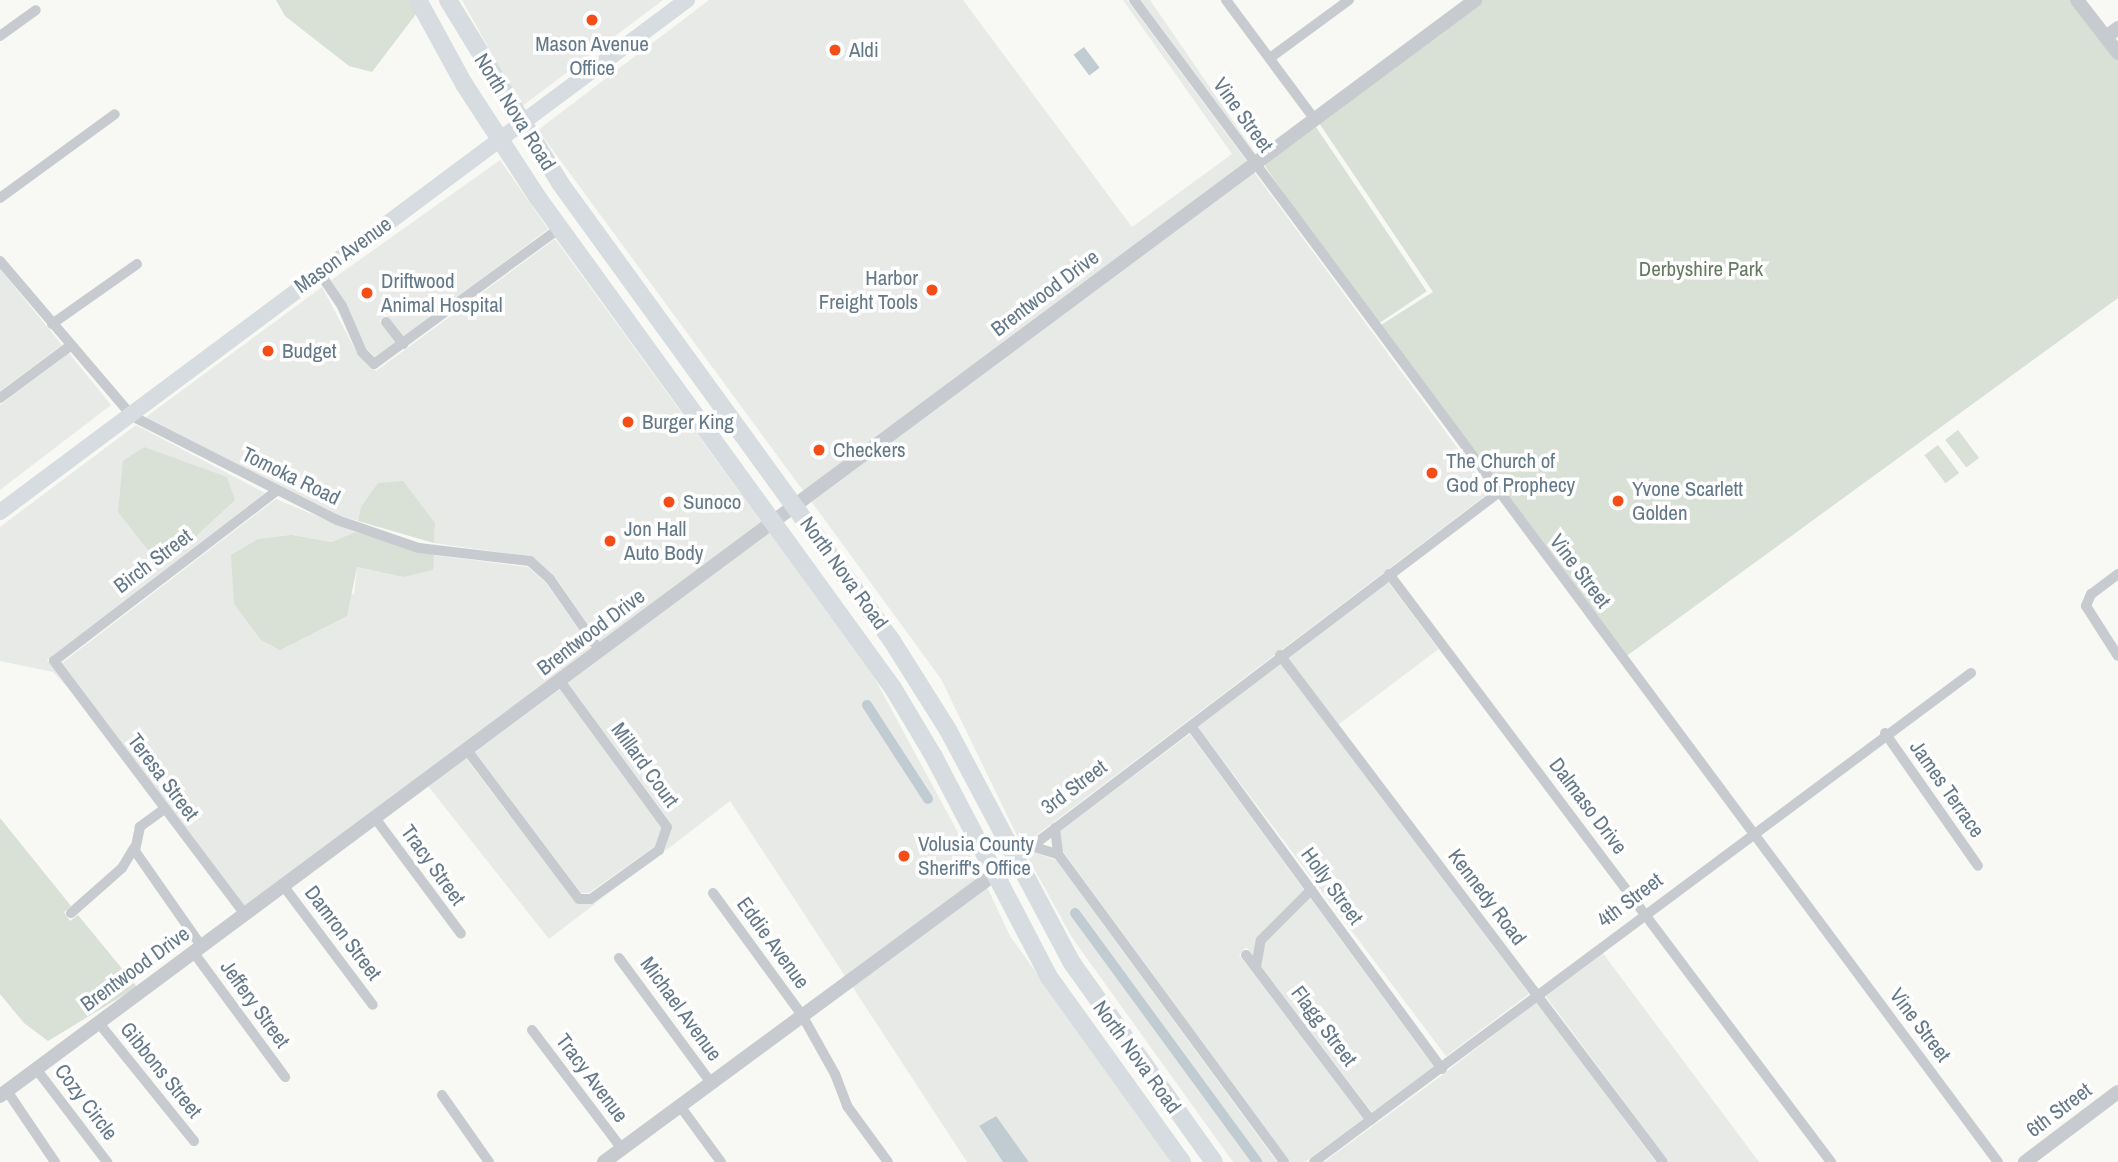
<!DOCTYPE html>
<style>
body{margin:0}
#map{position:relative;width:2118px;height:1162px;overflow:hidden;background:#f8f8f4;font-family:"Archivo Narrow",sans-serif}
div>[style]{position:absolute}
.built>*{inset:0;background:#e8eae8;transform-origin:0 0}
.green>*{inset:0;background:#d9e0d5;transform-origin:0 0}
.water>*{inset:0;background:#c0ccd1;transform-origin:0 0}
.canal>*{height:10px;margin:-5px;padding:0 5px;transform-origin:5px;border-radius:5px;background:#c0ccd1}
.minor>*{height:10px;margin:-5px;padding:0 5px;transform-origin:5px;border-radius:5px;background:#c7cbcf}
.tertiary>*{height:14px;margin:-7px;padding:0 7px;transform-origin:7px;border-radius:7px;background:#c7cbcf}
.secondary>*{height:16px;margin:-8px;padding:0 8px;transform-origin:8px;border-radius:8px;background:#d6dce0}
.primary>*{height:18px;margin:-9px;padding:0 9px;transform-origin:9px;border-radius:9px;background:#d6dce0}
.dots>*{width:19px;height:19px;translate:-50% -50%;box-sizing:border-box;border:4px solid #fff;border-radius:50%}
span{translate:-50% -50%;white-space:nowrap;text-align:center;line-height:1.15;-webkit-text-stroke:7px #fff;paint-order:stroke}
.poi-label{font-size:21px;color:#637889}
.left{translate:0 -50%;text-align:left}
.right{translate:-100% -50%;text-align:right}
.street-label{font-size:21px;color:#637889}
.park-label{font-size:21px;color:#657a5f}
</style>
<div id="map">
<div class="built">
<div style="clip-path:polygon(462px 0,663px 0,521px 107px)"></div>
<div style="clip-path:polygon(709px 0,963px 0,1132px 227px,1232px 154px,1123px 0,1127px 0,1248px 163px,804px 492px,538px 130px)"></div>
<div style="clip-path:polygon(1140px 0,1150px 0,1257px 156px,1256px 157px)"></div>
<div style="clip-path:polygon(500px 160px,548px 229px,404px 337px,386px 314px,379px 321px,396px 343px,375px 357px,366px 348px,330px 281px)"></div>
<div style="clip-path:polygon(1254px 172px,1490px 492px,1022px 846px,941px 679px,811px 501px)"></div>
<div style="clip-path:polygon(555px 239px,762px 523px,601px 643px,554px 575px,533px 557px,434px 543px,435px 523px,361px 507px,358px 521px,338px 515px,146px 417px,322px 287px,358px 355px,376px 371px)"></div>
<div style="clip-path:polygon(0 269px,62px 345px,0 391px)"></div>
<div style="clip-path:polygon(69px 353px,111px 405px,0 490px,0 405px)"></div>
<div style="clip-path:polygon(136px 425px,265px 493px,47px 660px,67px 687px,53px 672px,0 661px,0 527px)"></div>
<div style="clip-path:polygon(276px 499px,355px 532px,332px 542px,292px 535px,354px 595px,357px 567px,403px 577px,434px 555px,528px 567px,546px 583px,593px 650px,245px 906px,62px 663px)"></div>
<div style="clip-path:polygon(769px 532px,875px 679px,982px 877px,845px 976px,730px 801px,665px 851px,671px 823px,568px 683px)"></div>
<div style="left:1388px;top:582px;width:84px;height:125px;rotate:53deg"></div>
<div style="left:1280px;top:663px;width:414px;height:104px;rotate:53deg"></div>
<div style="clip-path:polygon(560px 689px,662px 828px,655px 846px,589px 893px,581px 893px,475px 752px)"></div>
<div style="clip-path:polygon(1190px 734px,1434px 1067px,1372px 1112px,1246px 947px,1239px 955px,1364px 1118px,1305px 1162px,1290px 1162px,1062px 850px,1060px 831px)"></div>
<div style="clip-path:polygon(466px 758px,575px 902px,594px 904px,617px 887px,549px 939px,428px 786px)"></div>
<div style="clip-path:polygon(1033px 852px,1056px 860px,1277px 1162px,1233px 1162px,1073px 939px,1027px 856px)"></div>
<div style="clip-path:polygon(987px 887px,1010px 936px,1173px 1162px,1029px 1162px,995px 1116px,979px 1127px,1003px 1162px,967px 1162px,852px 986px)"></div>
<div style="clip-path:polygon(1602px 952px,1759px 1162px,1669px 1162px,1545px 995px)"></div>
<div style="clip-path:polygon(1536px 1002px,1656px 1162px,1324px 1162px,1441px 1076px)"></div>
</div>
<div class="green">
<div style="clip-path:polygon(276px 0,409px 0,416px 14px,372px 72px,349px 66px,285px 16px)"></div>
<div style="clip-path:polygon(1475px 0,2077px 0,2118px 53px,2118px 298px,1621px 660px,1376px 328px,1433px 292px,1317px 120px)"></div>
<div style="left:1316px;top:127px;width:198px;height:64px;rotate:56deg"></div>
<div style="left:1958px;top:430px;width:35px;height:16px;rotate:53deg"></div>
<div style="left:1938px;top:445px;width:35px;height:17px;rotate:53deg"></div>
<div style="clip-path:polygon(144px 447px,227px 477px,235px 500px,170px 560px,152px 555px,118px 512px,123px 461px)"></div>
<div style="clip-path:polygon(403px 481px,435px 523px,434px 543px,358px 521px,361px 507px,378px 483px)"></div>
<div style="clip-path:polygon(355px 532px,434px 555px,433px 570px,403px 577px,357px 567px,347px 616px,280px 650px,261px 640px,234px 604px,231px 555px,258px 539px,292px 535px,332px 542px)"></div>
<div style="clip-path:polygon(0 818px,71px 906px,64px 912px,70px 921px,78px 915px,137px 987px,48px 1041px,24px 1023px,0 994px)"></div>
</div>
<div class="water">
<div style="left:1084px;top:47px;width:26px;height:13px;rotate:53deg"></div>
<div style="clip-path:polygon(996px 1116px,1029px 1162px,1003px 1162px,979px 1126px)"></div>
</div>
<div class="canal">
<div style="left:867px;top:705px;width:112px;rotate:57deg"></div>
<div style="left:1075px;top:913px;width:308px;rotate:53.8deg"></div>
</div>
<div class="minor">
<div style="left:1134px;top:0;width:1448px;rotate:53.37deg"></div>
<div style="left:1226px;top:0;width:149px;rotate:53.4deg"></div>
<div style="left:0;top:36px;width:44px;rotate:-35.8deg"></div>
<div style="left:1270px;top:58px;width:98px;rotate:-36.3deg"></div>
<div style="left:0;top:198px;width:142px;rotate:-36.1deg"></div>
<div style="left:0;top:261px;width:204px;rotate:49.6deg"></div>
<div style="left:132px;top:416px;width:230px;rotate:26.9deg"></div>
<div style="left:337px;top:520px;width:87px;rotate:18.9deg"></div>
<div style="left:419px;top:548px;width:112px;rotate:6.7deg"></div>
<div style="left:530px;top:561px;width:27px;rotate:42deg"></div>
<div style="left:550px;top:579px;width:88px;rotate:55.2deg"></div>
<div style="left:319px;top:272px;width:41px;rotate:55.9deg"></div>
<div style="left:342px;top:306px;width:50px;rotate:66.5deg"></div>
<div style="left:362px;top:352px;width:17px;rotate:45deg"></div>
<div style="left:374px;top:364px;width:230px;rotate:-36.2deg"></div>
<div style="left:386px;top:322px;width:28px;rotate:52deg"></div>
<div style="left:52px;top:324px;width:104px;rotate:-35.2deg"></div>
<div style="left:0;top:398px;width:87px;rotate:-36.6deg"></div>
<div style="left:1389px;top:574px;width:736px;rotate:53.07deg"></div>
<div style="left:2118px;top:574px;width:34px;rotate:143deg"></div>
<div style="left:2091px;top:594px;width:13px;rotate:113deg"></div>
<div style="left:2086px;top:606px;width:59px;rotate:57.4deg"></div>
<div style="left:1280px;top:655px;width:635px;rotate:52.93deg"></div>
<div style="left:1191px;top:726px;width:425px;rotate:53.8deg"></div>
<div style="left:1885px;top:733px;width:162px;rotate:55deg"></div>
<div style="left:467px;top:750px;width:186px;rotate:53.1deg"></div>
<div style="left:579px;top:899px;width:12px"></div>
<div style="left:591px;top:899px;width:84px;rotate:-35.8deg"></div>
<div style="left:659px;top:850px;width:24px;rotate:-71deg"></div>
<div style="left:667px;top:827px;width:181px;rotate:-126.2deg"></div>
<div style="left:163px;top:810px;width:29px;rotate:144deg"></div>
<div style="left:140px;top:827px;width:25px;rotate:102deg"></div>
<div style="left:135px;top:851px;width:117px;rotate:55.1deg"></div>
<div style="left:375px;top:818px;width:144px;rotate:53.4deg"></div>
<div style="left:1055px;top:828px;width:26px;rotate:83deg"></div>
<div style="left:1058px;top:854px;width:382px;rotate:53.7deg"></div>
<div style="left:1031px;top:846px;width:28px;rotate:17deg"></div>
<div style="left:1015px;top:859px;width:606px;rotate:-37.15deg"></div>
<div style="left:282px;top:884px;width:151px;rotate:53.1deg"></div>
<div style="left:713px;top:893px;width:151px;rotate:53.9deg"></div>
<div style="left:802px;top:1015px;width:68px;rotate:60.8deg"></div>
<div style="left:835px;top:1074px;width:34px;rotate:69deg"></div>
<div style="left:847px;top:1106px;width:69px;rotate:53.8deg"></div>
<div style="left:71px;top:913px;width:68px;rotate:-41.4deg"></div>
<div style="left:122px;top:868px;width:23px;rotate:-59deg"></div>
<div style="left:244px;top:913px;width:316px;rotate:-127deg"></div>
<div style="left:54px;top:661px;width:278px;rotate:-37.4deg"></div>
<div style="left:194px;top:953px;width:154px;rotate:53.7deg"></div>
<div style="left:1246px;top:955px;width:207px;rotate:52.9deg"></div>
<div style="left:619px;top:958px;width:155px;rotate:53.6deg"></div>
<div style="left:1256px;top:967px;width:27px;rotate:-80deg"></div>
<div style="left:1261px;top:940px;width:71px;rotate:-45deg"></div>
<div style="left:98px;top:1022px;width:153px;rotate:51.1deg"></div>
<div style="left:532px;top:1030px;width:149px;rotate:52.9deg"></div>
<div style="left:37px;top:1070px;width:116px;rotate:52.7deg"></div>
<div style="left:7px;top:1091px;width:86px;rotate:55.9deg"></div>
<div style="left:442px;top:1095px;width:82px;rotate:55deg"></div>
<div style="left:680px;top:1106px;width:69px;rotate:53.8deg"></div>
<div style="left:1314px;top:1162px;width:819px;rotate:-36.66deg"></div>
</div>
<div class="tertiary">
<div style="left:2077px;top:0;width:67px;rotate:52.3deg"></div>
<div style="left:2106px;top:37px;width:15px;rotate:-37deg"></div>
<div style="left:0;top:1096px;width:1838px;rotate:-36.61deg"></div>
<div style="left:604px;top:1162px;width:511px;rotate:-36.4deg"></div>
<div style="left:2025px;top:1162px;width:116px;rotate:-37deg"></div>
</div>
<div class="secondary">
<div style="left:0;top:512px;width:857px;rotate:-36.7deg"></div>
</div>
<div class="primary">
<div style="left:418px;top:0;width:96px;rotate:61.3deg"></div>
<div style="left:464px;top:84px;width:136px;rotate:57deg"></div>
<div style="left:538px;top:198px;width:605px;rotate:54.08deg"></div>
<div style="left:893px;top:688px;width:78px;rotate:59.2deg"></div>
<div style="left:933px;top:755px;width:250px;rotate:62.4deg"></div>
<div style="left:1049px;top:977px;width:228px;rotate:54.3deg"></div>
<div style="left:448px;top:0;width:215px;rotate:58.5deg"></div>
<div style="left:560px;top:183px;width:566px;rotate:54.06deg"></div>
<div style="left:892px;top:641px;width:105px;rotate:57.8deg"></div>
<div style="left:948px;top:730px;width:264px;rotate:62deg"></div>
<div style="left:1072px;top:963px;width:244px;rotate:54.5deg"></div>
</div>
<div class="dots">
<div style="left:592px;top:20px;background:#f54d17"></div>
<div style="left:835px;top:50px;background:#f54d17"></div>
<div style="left:932px;top:290px;background:#f54d17"></div>
<div style="left:367px;top:293px;background:#f54d17"></div>
<div style="left:268px;top:351px;background:#f54d17"></div>
<div style="left:628px;top:422px;background:#f54d17"></div>
<div style="left:819px;top:450px;background:#f54d17"></div>
<div style="left:1432px;top:473px;background:#f54d17"></div>
<div style="left:1618px;top:501px;background:#f54d17"></div>
<div style="left:669px;top:502px;background:#f54d17"></div>
<div style="left:610px;top:541px;background:#f54d17"></div>
<div style="left:904px;top:856px;background:#f54d17"></div>
</div>
<div class="poi-label">
<span style="left:592px;top:56px">Mason Avenue<br>Office</span>
<span class="left" style="left:849px;top:50px">Aldi</span>
<span class="right" style="left:918px;top:290px">Harbor<br>Freight Tools</span>
<span class="left" style="left:381px;top:293px">Driftwood<br>Animal Hospital</span>
<span class="left" style="left:282px;top:351px">Budget</span>
<span class="left" style="left:642px;top:422px">Burger King</span>
<span class="left" style="left:833px;top:450px">Checkers</span>
<span class="left" style="left:1446px;top:473px">The Church of<br>God of Prophecy</span>
<span class="left" style="left:1632px;top:501px">Yvone Scarlett<br>Golden</span>
<span class="left" style="left:683px;top:502px">Sunoco</span>
<span class="left" style="left:624px;top:541px">Jon Hall<br>Auto Body</span>
<span class="left" style="left:918px;top:856px">Volusia County<br>Sheriff's Office</span>
</div>
<div class="street-label">
<span style="left:515px;top:112px;rotate:58deg">North Nova Road</span>
<span style="left:1243px;top:115px;rotate:54deg">Vine Street</span>
<span style="left:343px;top:255px;rotate:-36deg">Mason Avenue</span>
<span style="left:1045px;top:293px;rotate:-37deg">Brentwood Drive</span>
<span style="left:291px;top:476px;rotate:26deg">Tomoka Road</span>
<span style="left:153px;top:561px;rotate:-37deg">Birch Street</span>
<span style="left:1580px;top:571px;rotate:53deg">Vine Street</span>
<span style="left:844px;top:573px;rotate:54deg">North Nova Road</span>
<span style="left:591px;top:632px;rotate:-37deg">Brentwood Drive</span>
<span style="left:645px;top:765px;rotate:54deg">Millard Court</span>
<span style="left:163px;top:777px;rotate:53deg">Teresa Street</span>
<span style="left:1074px;top:787px;rotate:-37deg">3rd Street</span>
<span style="left:1947px;top:789px;rotate:55deg">James Terrace</span>
<span style="left:1588px;top:806px;rotate:53deg">Dalmaso Drive</span>
<span style="left:433px;top:865px;rotate:54deg">Tracy Street</span>
<span style="left:1332px;top:886px;rotate:54deg">Holly Street</span>
<span style="left:1487px;top:897px;rotate:53deg">Kennedy Road</span>
<span style="left:1630px;top:900px;rotate:-37deg">4th Street</span>
<span style="left:343px;top:933px;rotate:53deg">Damron Street</span>
<span style="left:773px;top:943px;rotate:54deg">Eddie Avenue</span>
<span style="left:135px;top:969px;rotate:-36deg">Brentwood Drive</span>
<span style="left:255px;top:1004px;rotate:54deg">Jeffery Street</span>
<span style="left:681px;top:1009px;rotate:54deg">Michael Avenue</span>
<span style="left:1920px;top:1025px;rotate:53deg">Vine Street</span>
<span style="left:1324px;top:1026px;rotate:53deg">Flagg Street</span>
<span style="left:1137px;top:1057px;rotate:54deg">North Nova Road</span>
<span style="left:161px;top:1070px;rotate:51deg">Gibbons Street</span>
<span style="left:592px;top:1078px;rotate:53deg">Tracy Avenue</span>
<span style="left:86px;top:1102px;rotate:53deg">Cozy Circle</span>
<span style="left:2059px;top:1110px;rotate:-37deg">6th Street</span>
</div>
<div class="park-label">
<span style="left:1701px;top:269px">Derbyshire Park</span>
</div>
</div>
